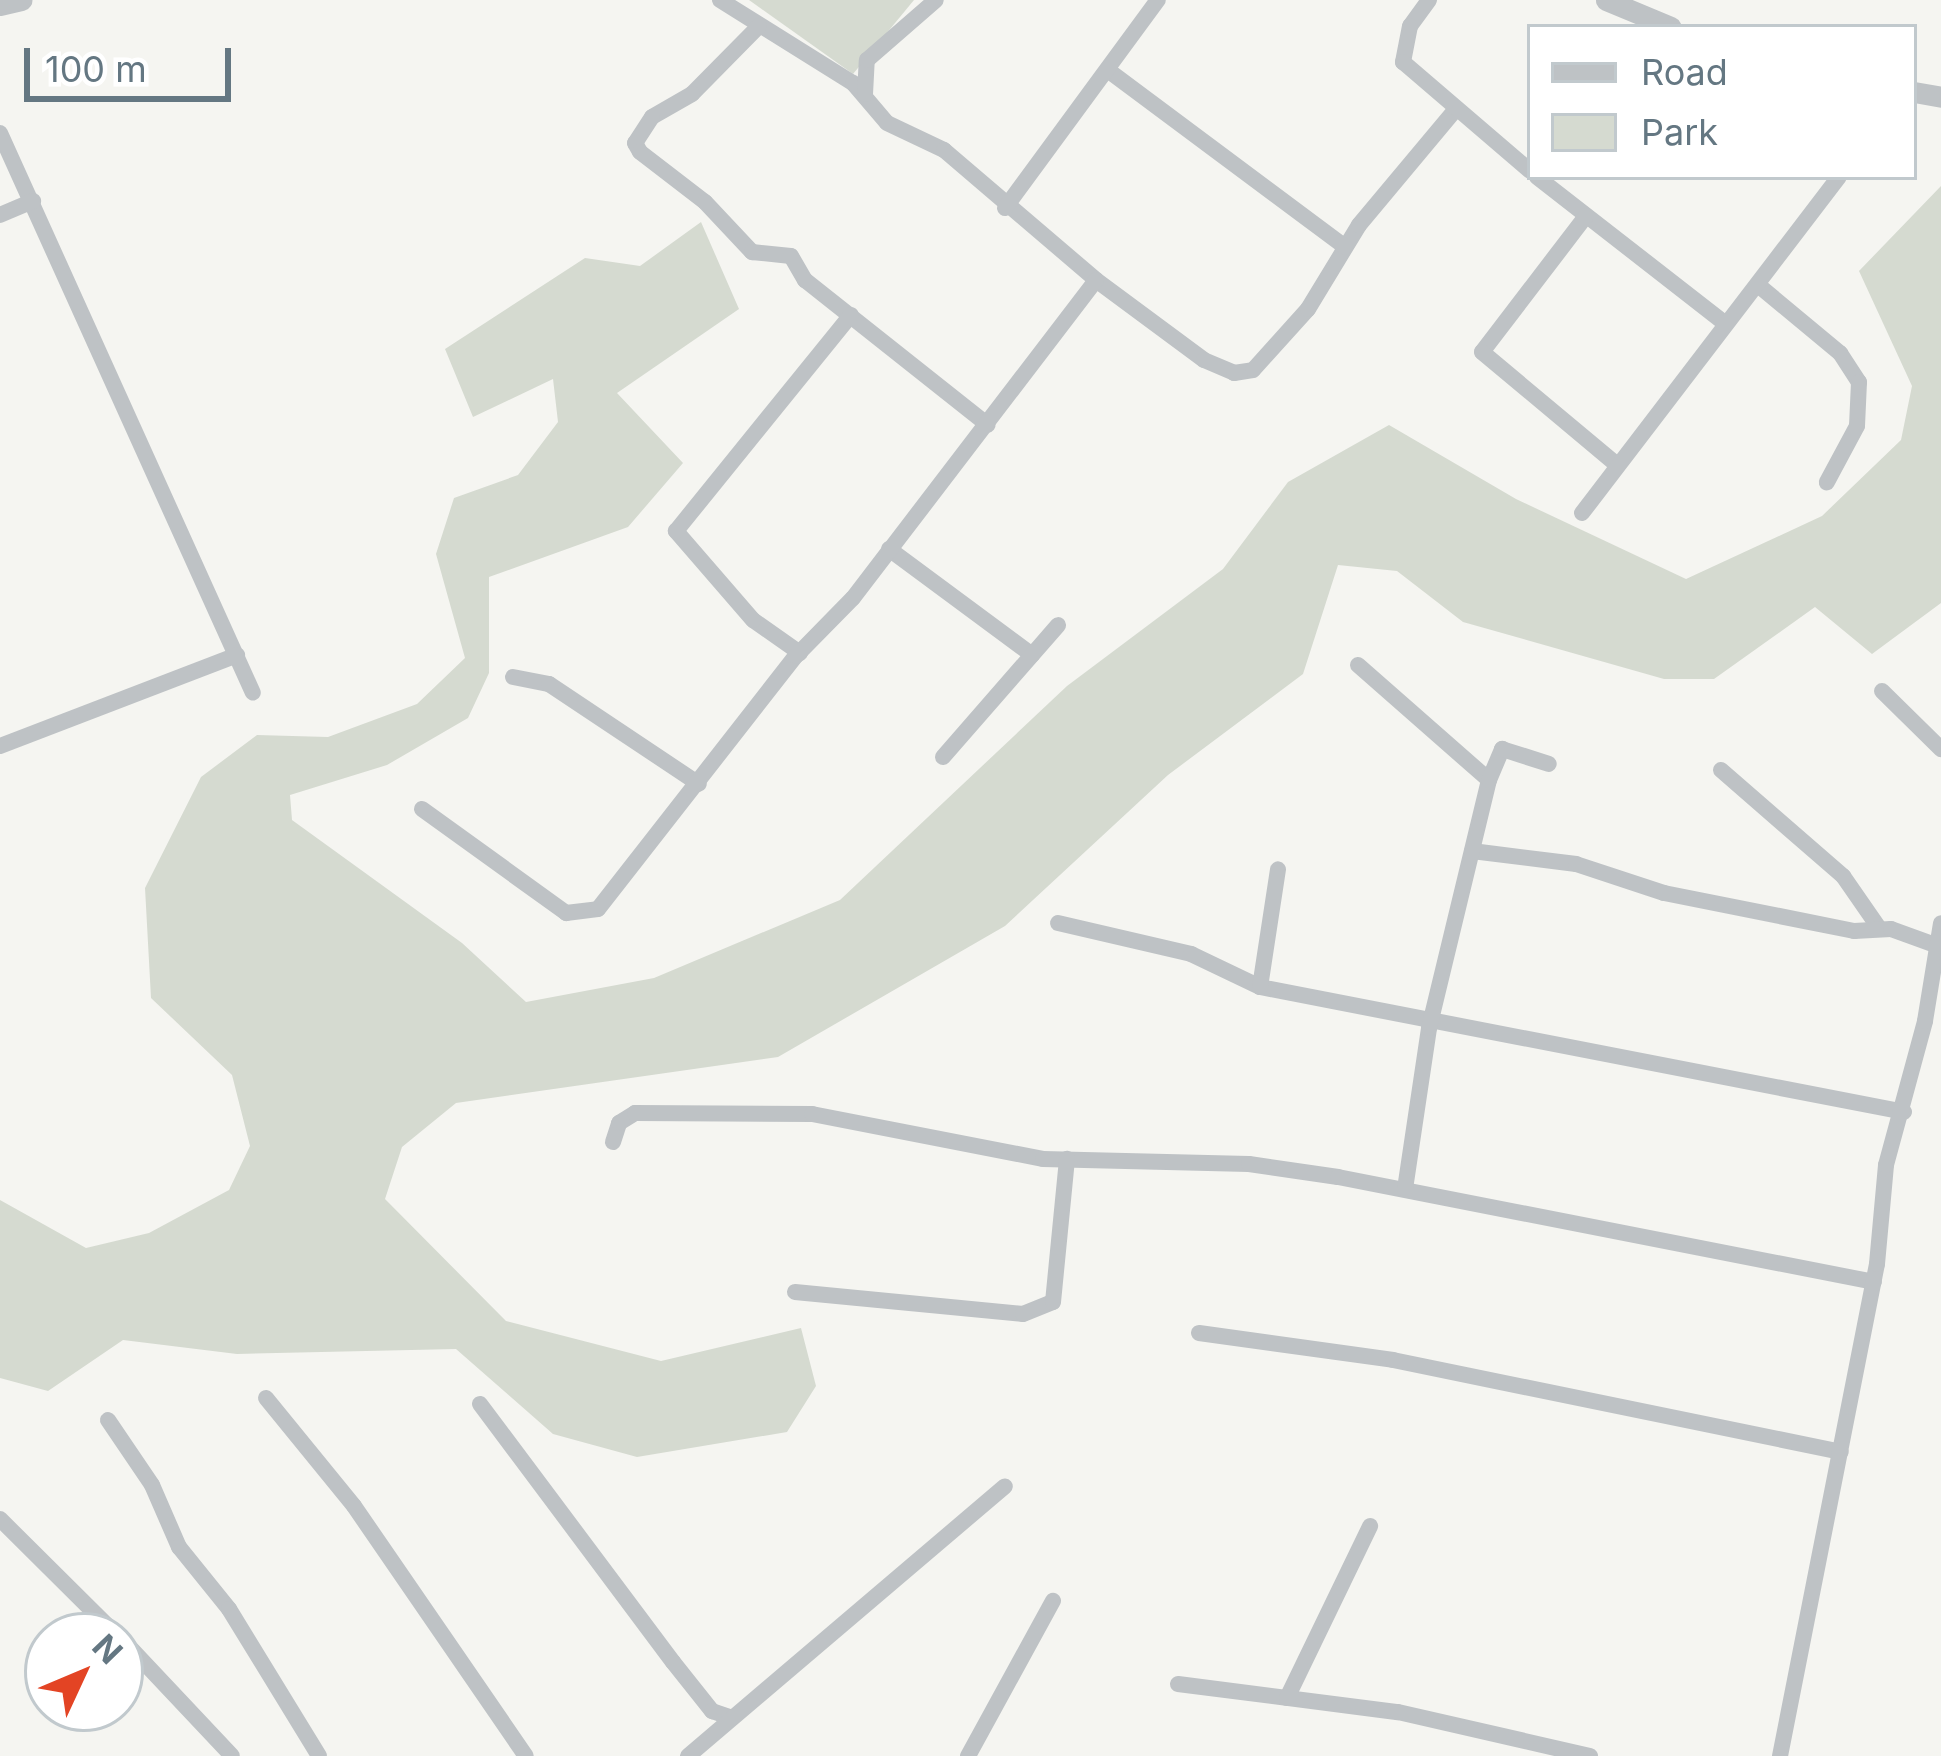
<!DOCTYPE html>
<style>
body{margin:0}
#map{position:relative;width:1941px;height:1756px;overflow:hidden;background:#f5f5f1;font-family:Inter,sans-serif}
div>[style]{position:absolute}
.green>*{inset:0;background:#d5dad0}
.minor>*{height:16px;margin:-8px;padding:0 8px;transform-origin:8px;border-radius:8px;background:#bec2c5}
.tertiary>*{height:21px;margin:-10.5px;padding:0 10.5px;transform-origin:10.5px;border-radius:10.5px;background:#bec2c5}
span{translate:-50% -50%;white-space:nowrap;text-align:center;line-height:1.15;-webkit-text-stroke:12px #fff;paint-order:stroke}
.legend{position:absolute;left:1527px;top:24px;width:390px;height:156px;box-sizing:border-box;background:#fff;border:3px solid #c1c9cd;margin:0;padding:15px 21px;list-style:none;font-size:36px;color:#647782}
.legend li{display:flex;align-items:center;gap:24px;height:60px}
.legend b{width:60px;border:3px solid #c1c9cd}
.north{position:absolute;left:24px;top:1612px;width:120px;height:120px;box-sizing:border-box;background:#fff;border:3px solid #c1c9cd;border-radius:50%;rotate:46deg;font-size:33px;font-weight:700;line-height:48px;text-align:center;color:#647782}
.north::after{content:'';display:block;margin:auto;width:42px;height:54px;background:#e34424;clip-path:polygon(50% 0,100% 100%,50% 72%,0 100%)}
.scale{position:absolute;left:24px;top:48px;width:207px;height:54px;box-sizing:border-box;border:6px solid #647782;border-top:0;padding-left:15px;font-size:36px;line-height:42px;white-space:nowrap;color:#647782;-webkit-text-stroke:9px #fff;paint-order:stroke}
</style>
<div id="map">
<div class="green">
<div style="clip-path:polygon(749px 0,914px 0,853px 74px)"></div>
<div style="clip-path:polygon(1941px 186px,1941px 603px,1872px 654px,1815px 607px,1714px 679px,1664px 679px,1463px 622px,1397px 571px,1338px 565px,1303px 674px,1168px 775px,1005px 926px,778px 1057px,456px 1103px,402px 1147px,385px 1199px,506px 1321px,661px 1361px,801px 1328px,816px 1386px,787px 1432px,637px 1457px,553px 1434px,456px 1349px,237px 1354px,123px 1340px,48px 1391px,0 1378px,0 1200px,86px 1248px,149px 1233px,229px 1190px,250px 1146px,232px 1075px,151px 998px,145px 888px,201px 777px,257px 735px,328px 737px,417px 704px,465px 658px,436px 554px,454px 498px,518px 475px,558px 422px,553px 379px,473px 417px,445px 349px,585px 258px,640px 266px,701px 222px,739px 309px,617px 393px,683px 463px,628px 527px,489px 577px,489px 673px,468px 718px,387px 765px,290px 795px,292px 820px,462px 943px,526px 1002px,654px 978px,840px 900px,1067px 686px,1223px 569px,1288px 482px,1389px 425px,1516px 499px,1686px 579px,1822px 516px,1901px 440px,1912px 386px,1859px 271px)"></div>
</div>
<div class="minor">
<div style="left:720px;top:0;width:157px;rotate:32deg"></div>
<div style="left:853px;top:83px;width:52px;rotate:49.6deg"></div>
<div style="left:887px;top:123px;width:63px;rotate:25.3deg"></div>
<div style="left:944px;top:150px;width:200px;rotate:40.5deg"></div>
<div style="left:1096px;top:280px;width:134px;rotate:36.5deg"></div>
<div style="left:1204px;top:360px;width:33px;rotate:23deg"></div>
<div style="left:1234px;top:373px;width:19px;rotate:-9deg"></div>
<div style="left:1253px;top:370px;width:82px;rotate:-48deg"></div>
<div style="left:1308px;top:309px;width:98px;rotate:-58.7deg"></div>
<div style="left:1359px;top:225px;width:151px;rotate:-50.1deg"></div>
<div style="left:1429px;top:0;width:32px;rotate:126deg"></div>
<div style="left:1410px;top:26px;width:37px;rotate:101deg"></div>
<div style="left:1403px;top:62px;width:167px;rotate:40.6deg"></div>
<div style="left:759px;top:26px;width:95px;rotate:134.6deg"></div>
<div style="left:692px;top:94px;width:46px;rotate:150.1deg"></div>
<div style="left:652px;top:117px;width:31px;rotate:123deg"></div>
<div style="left:635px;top:143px;width:10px;rotate:61deg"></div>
<div style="left:640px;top:152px;width:82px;rotate:37.6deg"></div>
<div style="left:705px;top:202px;width:69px;rotate:46.8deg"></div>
<div style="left:752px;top:252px;width:39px;rotate:6deg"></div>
<div style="left:791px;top:256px;width:28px;rotate:60deg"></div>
<div style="left:805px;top:280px;width:233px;rotate:38.4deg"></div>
<div style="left:1109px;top:71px;width:294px;rotate:36.7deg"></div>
<div style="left:865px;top:94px;width:34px;rotate:-87deg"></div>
<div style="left:867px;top:60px;width:91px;rotate:-41deg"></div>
<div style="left:0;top:133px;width:614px;rotate:65.69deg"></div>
<div style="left:1537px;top:177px;width:239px;rotate:37.9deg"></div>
<div style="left:1005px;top:208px;width:258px;rotate:-53.7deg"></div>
<div style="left:0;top:215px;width:36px;rotate:-23deg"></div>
<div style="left:1586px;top:216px;width:171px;rotate:127.4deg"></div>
<div style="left:1482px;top:352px;width:175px;rotate:39.9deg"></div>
<div style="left:1758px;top:285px;width:107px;rotate:39.7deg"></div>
<div style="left:1840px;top:353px;width:35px;rotate:57deg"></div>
<div style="left:1859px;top:382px;width:44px;rotate:92.6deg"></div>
<div style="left:1857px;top:426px;width:64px;rotate:118.2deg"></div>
<div style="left:1582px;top:513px;width:423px;rotate:-52.6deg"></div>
<div style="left:889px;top:549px;width:178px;rotate:36.5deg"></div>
<div style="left:800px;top:653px;width:57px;rotate:-144.9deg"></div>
<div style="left:753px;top:620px;width:118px;rotate:-130.9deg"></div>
<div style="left:676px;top:531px;width:278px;rotate:-51deg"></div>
<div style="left:1358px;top:665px;width:174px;rotate:41.3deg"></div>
<div style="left:513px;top:677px;width:37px;rotate:11deg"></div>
<div style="left:549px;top:684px;width:180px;rotate:33.7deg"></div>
<div style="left:1882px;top:691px;width:83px;rotate:44.5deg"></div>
<div style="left:0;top:746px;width:254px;rotate:-21deg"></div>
<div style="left:943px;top:757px;width:175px;rotate:-48.9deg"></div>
<div style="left:1721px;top:770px;width:162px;rotate:41deg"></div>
<div style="left:1843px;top:876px;width:63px;rotate:55.3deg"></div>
<div style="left:422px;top:809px;width:178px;rotate:35.8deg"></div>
<div style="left:566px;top:913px;width:32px;rotate:-7deg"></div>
<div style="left:598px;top:909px;width:321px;rotate:-52deg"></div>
<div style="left:796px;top:656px;width:81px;rotate:-45.5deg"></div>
<div style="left:853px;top:598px;width:400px;rotate:-52.6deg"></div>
<div style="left:1472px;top:851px;width:105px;rotate:7.1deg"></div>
<div style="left:1576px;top:864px;width:93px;rotate:18.2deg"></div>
<div style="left:1664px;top:893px;width:194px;rotate:11.3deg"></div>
<div style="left:1854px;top:931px;width:37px;rotate:-3deg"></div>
<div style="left:1891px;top:929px;width:47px;rotate:20deg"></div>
<div style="left:1058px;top:923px;width:137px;rotate:13.1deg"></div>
<div style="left:1191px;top:954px;width:76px;rotate:25.6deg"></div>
<div style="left:1260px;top:987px;width:656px;rotate:10.98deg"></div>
<div style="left:1260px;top:987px;width:119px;rotate:-81.3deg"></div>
<div style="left:613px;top:1142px;width:20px;rotate:-72deg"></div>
<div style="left:619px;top:1123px;width:19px;rotate:-32deg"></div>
<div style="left:635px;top:1113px;width:177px;rotate:0.3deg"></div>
<div style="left:812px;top:1114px;width:235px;rotate:11deg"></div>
<div style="left:1043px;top:1159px;width:206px;rotate:1.4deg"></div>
<div style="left:1249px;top:1164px;width:90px;rotate:8.3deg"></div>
<div style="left:1338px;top:1177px;width:546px;rotate:11.08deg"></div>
<div style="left:1405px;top:1189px;width:163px;rotate:-81.5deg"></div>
<div style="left:1429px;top:1028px;width:255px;rotate:-76.4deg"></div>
<div style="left:1489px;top:780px;width:34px;rotate:-67deg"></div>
<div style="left:1502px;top:749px;width:49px;rotate:17.7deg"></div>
<div style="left:795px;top:1292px;width:229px;rotate:5.5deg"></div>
<div style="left:1023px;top:1314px;width:32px;rotate:-22deg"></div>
<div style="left:1053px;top:1302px;width:144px;rotate:-84.4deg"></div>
<div style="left:1199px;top:1333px;width:196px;rotate:7.9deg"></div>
<div style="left:1393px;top:1360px;width:457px;rotate:11.6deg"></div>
<div style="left:266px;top:1398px;width:139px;rotate:50.8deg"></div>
<div style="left:354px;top:1506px;width:303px;rotate:55.5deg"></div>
<div style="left:480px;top:1404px;width:322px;rotate:53.2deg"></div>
<div style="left:673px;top:1662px;width:63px;rotate:51.5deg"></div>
<div style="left:712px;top:1711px;width:21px;rotate:19deg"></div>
<div style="left:108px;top:1420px;width:78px;rotate:55.9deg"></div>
<div style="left:152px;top:1485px;width:68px;rotate:66.5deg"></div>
<div style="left:179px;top:1547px;width:80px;rotate:51.1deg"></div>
<div style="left:229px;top:1609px;width:172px;rotate:58.5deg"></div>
<div style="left:0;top:1519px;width:166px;rotate:44.8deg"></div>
<div style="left:120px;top:1637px;width:163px;rotate:46.7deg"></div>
<div style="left:1178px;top:1684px;width:222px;rotate:7.3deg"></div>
<div style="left:1398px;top:1712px;width:197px;rotate:12.9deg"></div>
<div style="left:1287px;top:1698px;width:191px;rotate:-64.2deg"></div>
<div style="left:688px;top:1756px;width:416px;rotate:-40.4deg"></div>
<div style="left:968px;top:1756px;width:177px;rotate:-61.3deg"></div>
<div style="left:1780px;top:1756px;width:501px;rotate:-78.85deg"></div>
<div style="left:1877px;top:1264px;width:99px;rotate:-84.8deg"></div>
<div style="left:1886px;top:1165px;width:149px;rotate:-74.8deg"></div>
<div style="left:1925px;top:1021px;width:99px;rotate:-80.7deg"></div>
</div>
<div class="tertiary">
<div style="left:1606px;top:0;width:70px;rotate:22.6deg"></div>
<div style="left:0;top:5px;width:22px;rotate:-13deg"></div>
<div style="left:1914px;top:92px;width:27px;rotate:10deg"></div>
</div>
<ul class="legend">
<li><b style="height:15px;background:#bec2c5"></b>Road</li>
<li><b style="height:33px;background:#d5dad0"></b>Park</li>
</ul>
<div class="north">N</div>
<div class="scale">100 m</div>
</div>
